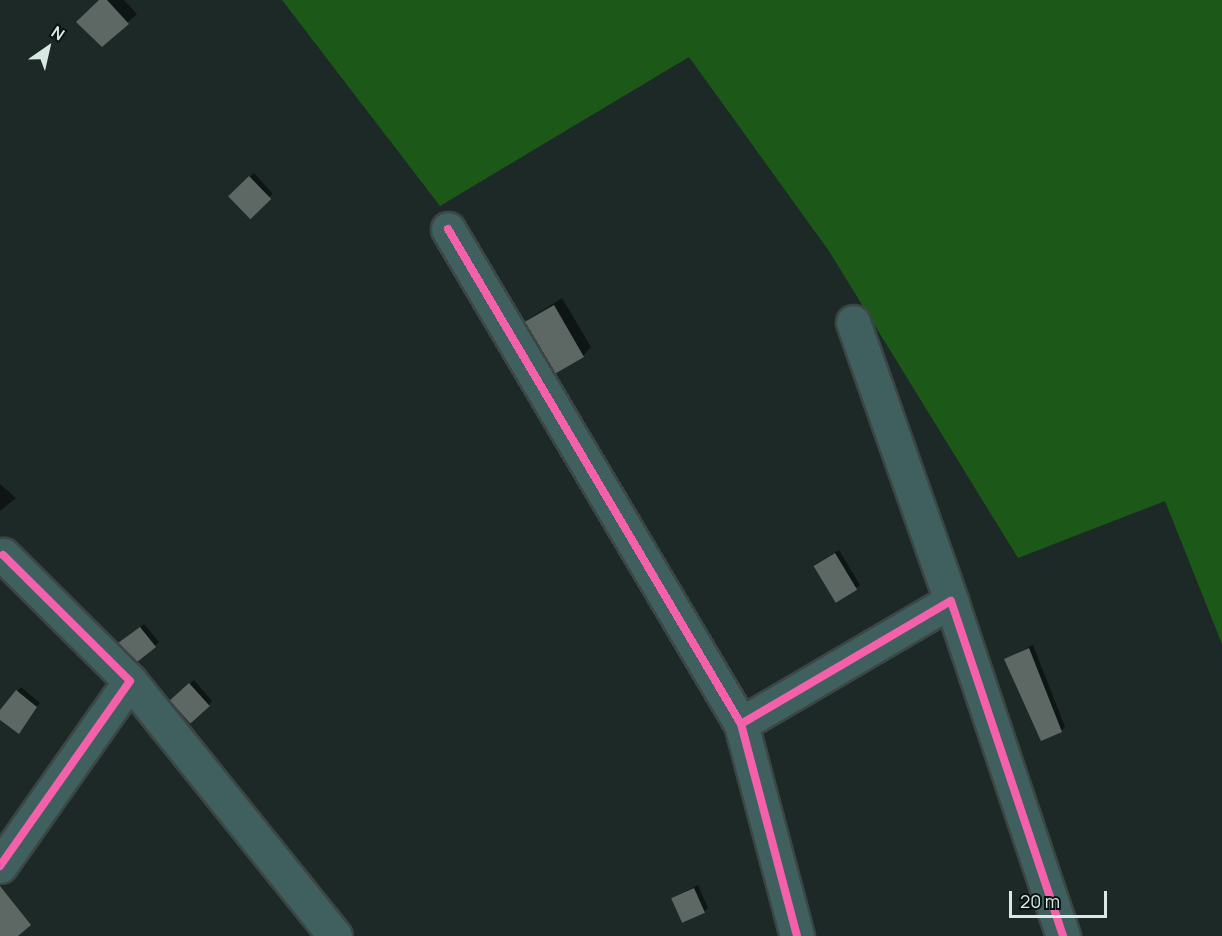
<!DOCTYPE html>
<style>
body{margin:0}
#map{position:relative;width:1222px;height:936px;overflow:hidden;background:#1c2926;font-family:Manrope,sans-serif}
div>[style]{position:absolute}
.forest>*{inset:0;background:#1c5918}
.shadow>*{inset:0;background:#0007;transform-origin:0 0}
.building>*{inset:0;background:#5d6864;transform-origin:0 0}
.roads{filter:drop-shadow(2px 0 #3b4744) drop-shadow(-2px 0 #3b4744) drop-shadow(0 2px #3b4744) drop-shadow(0 -2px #3b4744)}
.street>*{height:33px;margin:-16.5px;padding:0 16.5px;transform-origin:16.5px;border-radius:16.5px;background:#406060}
.cycleway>*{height:8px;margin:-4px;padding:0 4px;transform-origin:4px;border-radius:4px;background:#f560ab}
span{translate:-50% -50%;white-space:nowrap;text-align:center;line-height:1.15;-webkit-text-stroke:6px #0a1412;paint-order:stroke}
.north{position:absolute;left:18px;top:18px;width:60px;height:60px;-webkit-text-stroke:4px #0a1412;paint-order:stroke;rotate:34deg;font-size:16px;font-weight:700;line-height:24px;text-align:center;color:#dae8e4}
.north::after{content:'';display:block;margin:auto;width:21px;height:27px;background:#dae8e4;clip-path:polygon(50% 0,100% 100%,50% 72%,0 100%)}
.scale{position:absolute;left:1009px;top:891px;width:98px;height:27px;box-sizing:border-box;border:3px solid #dae8e4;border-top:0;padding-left:8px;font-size:18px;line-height:21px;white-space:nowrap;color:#dae8e4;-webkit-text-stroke:4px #0a1412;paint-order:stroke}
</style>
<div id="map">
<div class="forest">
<div style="clip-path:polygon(282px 0,1222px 0,1222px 644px,1165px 501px,1018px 558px,829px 251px,689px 57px,440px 206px)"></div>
</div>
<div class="shadow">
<div style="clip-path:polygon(101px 0,124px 0,137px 14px,102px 45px)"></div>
<div style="left:254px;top:173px;width:28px;height:33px;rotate:48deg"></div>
<div style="clip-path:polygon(562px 298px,591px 347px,583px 356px,526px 321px)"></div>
<div style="clip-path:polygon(0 484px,16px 498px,0 511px)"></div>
<div style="left:839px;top:550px;width:41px;height:28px;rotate:59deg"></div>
<div style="clip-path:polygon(144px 624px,159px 642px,138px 660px,120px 643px)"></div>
<div style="clip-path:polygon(1033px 645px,1065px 727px,1061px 731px,1006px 659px)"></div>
<div style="clip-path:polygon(194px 680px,212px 701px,209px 705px,175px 696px)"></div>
<div style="clip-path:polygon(21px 687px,40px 703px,19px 732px,0 712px)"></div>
<div style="clip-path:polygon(698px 885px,708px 908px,704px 912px,673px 898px)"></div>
</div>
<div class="building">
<div style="clip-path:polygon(99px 0,107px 0,129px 24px,102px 47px,76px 22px)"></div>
<div style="left:249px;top:176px;width:32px;height:29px;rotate:46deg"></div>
<div style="left:554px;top:305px;width:60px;height:34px;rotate:60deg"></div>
<div style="left:835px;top:553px;width:43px;height:25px;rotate:59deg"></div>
<div style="clip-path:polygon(140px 627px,156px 647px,137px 662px,118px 643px)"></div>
<div style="clip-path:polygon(1029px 648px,1062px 732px,1041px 741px,1004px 659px)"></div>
<div style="left:189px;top:683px;width:31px;height:26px;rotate:48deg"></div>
<div style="clip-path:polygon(16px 690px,37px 707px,19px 734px,0 720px,0 710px)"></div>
<div style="clip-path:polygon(0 886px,31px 925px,18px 936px,0 936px)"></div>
<div style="left:694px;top:888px;width:27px;height:25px;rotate:66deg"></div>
</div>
<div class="roads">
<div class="street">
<div style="left:448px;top:229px;width:575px;rotate:59.38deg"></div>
<div style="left:741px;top:724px;width:219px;rotate:75.2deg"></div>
<div style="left:853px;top:322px;width:296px;rotate:70.6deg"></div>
<div style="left:130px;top:681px;width:327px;rotate:51.2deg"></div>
<div style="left:741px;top:724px;width:243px;rotate:-30.4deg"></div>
<div style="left:951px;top:601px;width:353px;rotate:71.5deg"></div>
<div style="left:0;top:866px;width:226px;rotate:-54.9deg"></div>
<div style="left:130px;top:681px;width:179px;rotate:-135.2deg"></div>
</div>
</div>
<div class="cycleway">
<div style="left:448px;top:229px;width:575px;rotate:59.38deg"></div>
<div style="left:741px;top:724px;width:219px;rotate:75.2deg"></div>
<div style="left:741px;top:724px;width:243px;rotate:-30.4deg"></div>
<div style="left:951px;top:601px;width:353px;rotate:71.5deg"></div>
<div style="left:0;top:866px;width:226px;rotate:-54.9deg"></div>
<div style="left:130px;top:681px;width:179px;rotate:-135.2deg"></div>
</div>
<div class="north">N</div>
<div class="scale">20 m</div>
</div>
